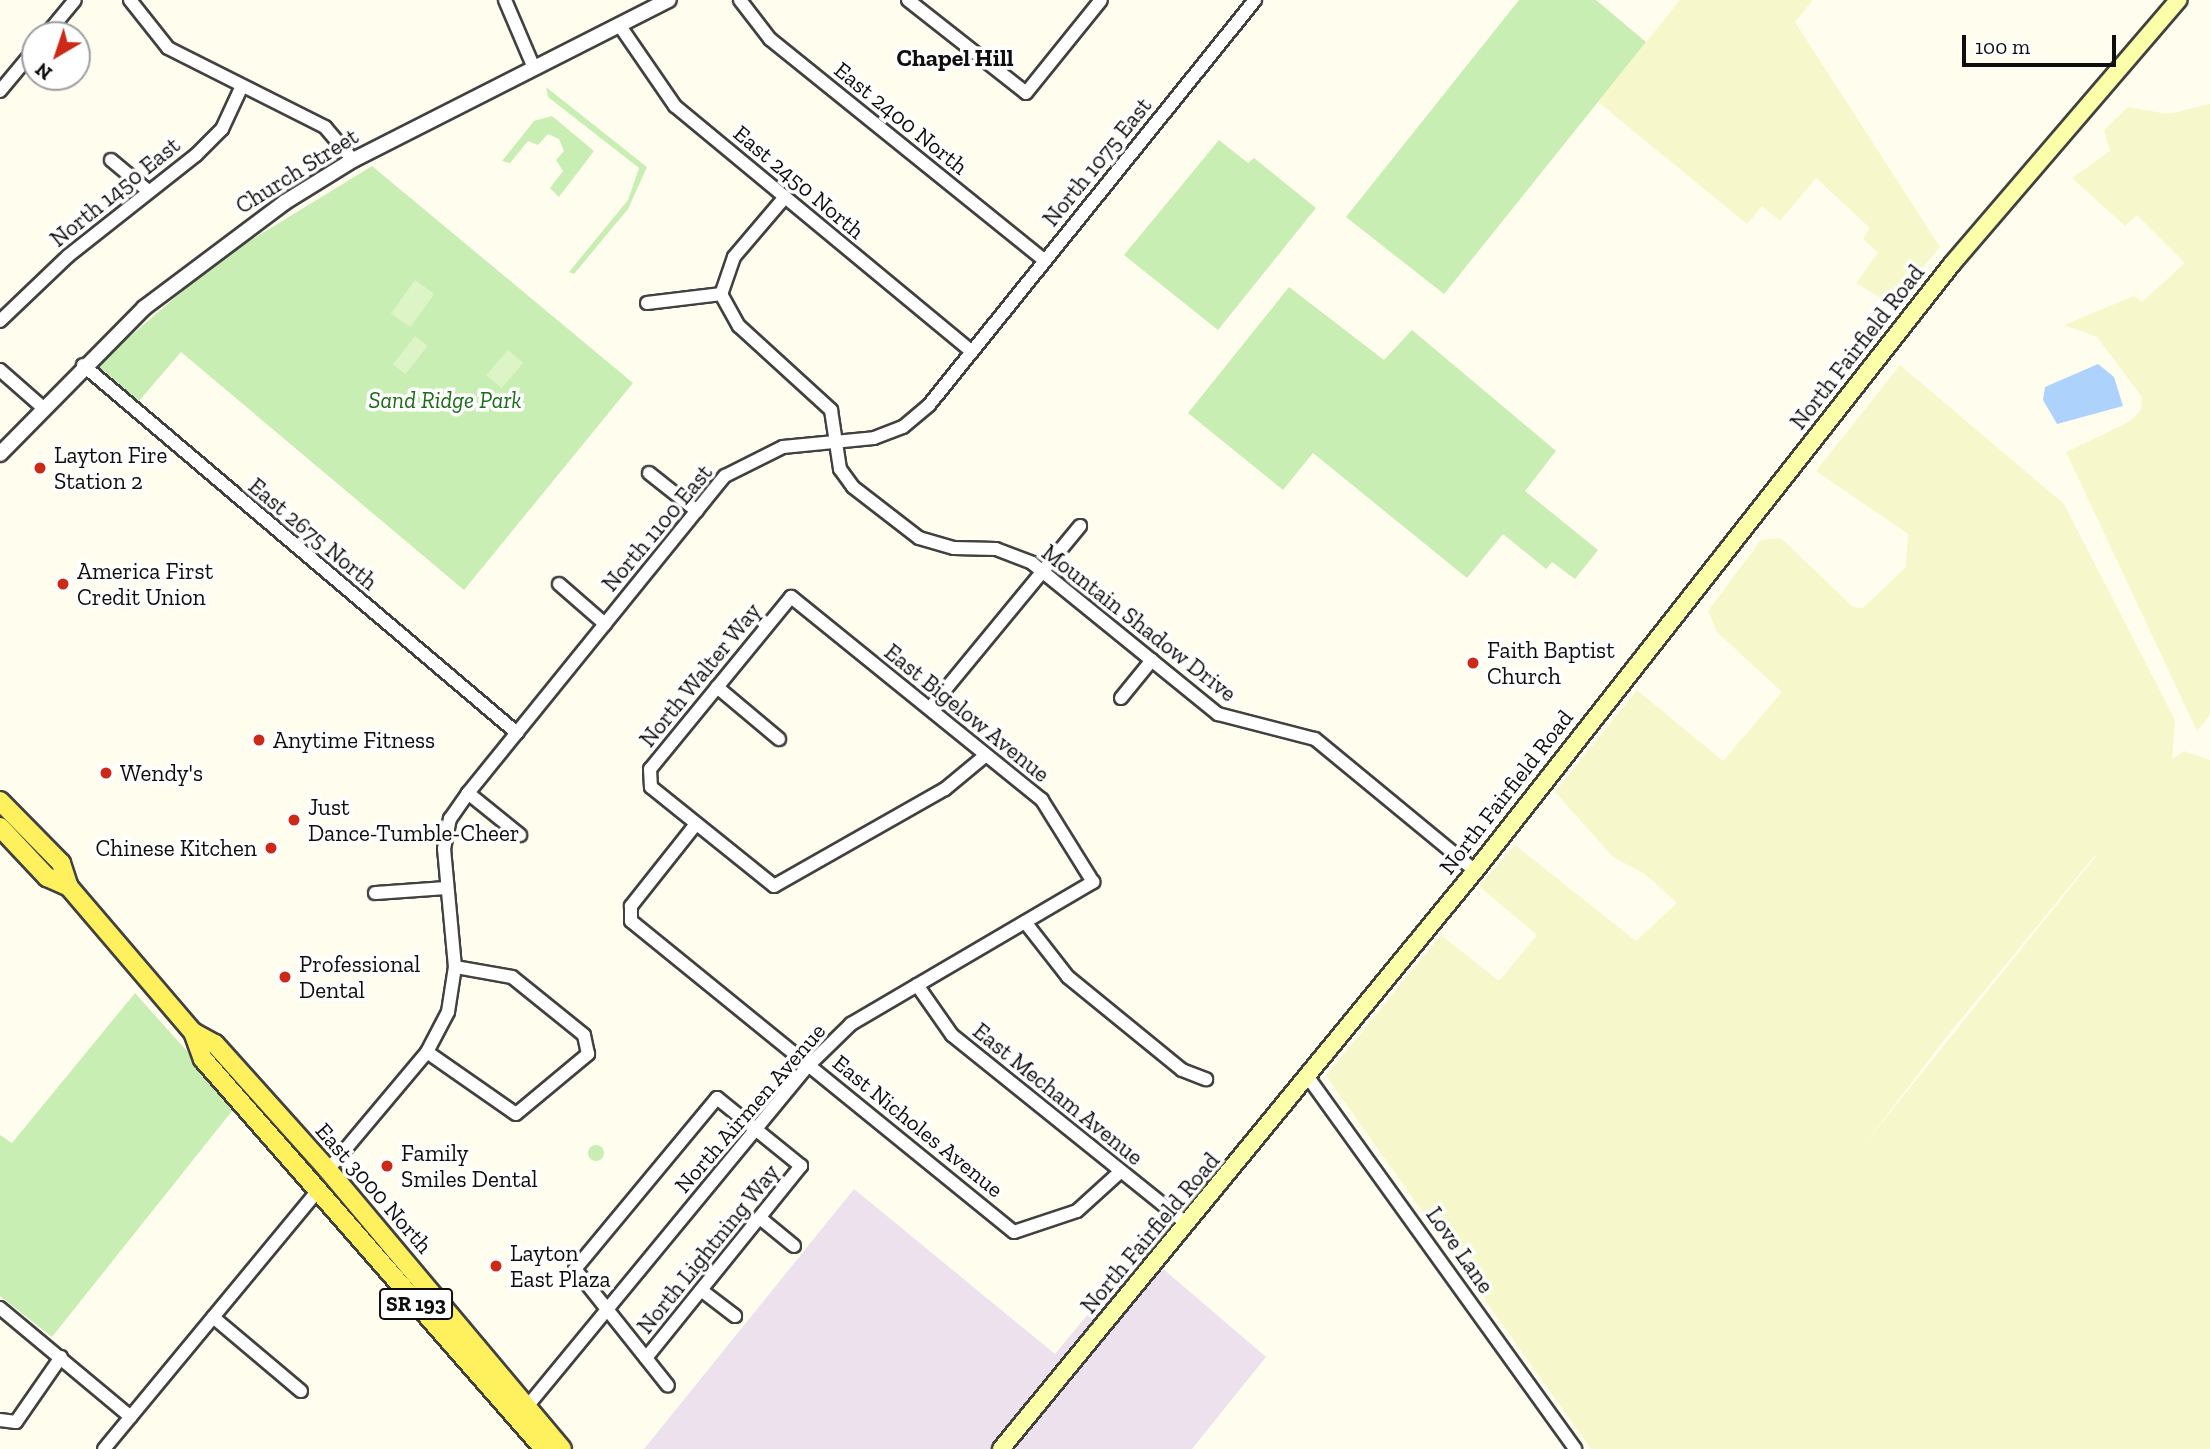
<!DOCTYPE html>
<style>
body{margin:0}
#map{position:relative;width:2210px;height:1449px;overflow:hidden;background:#fffeee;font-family:"Zilla Slab",serif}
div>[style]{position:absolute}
.industrial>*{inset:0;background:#ede1ed}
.farmland>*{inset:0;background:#f6f8cb}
.green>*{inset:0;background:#c9eeb3}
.round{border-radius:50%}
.pitch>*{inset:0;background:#ddf4c6;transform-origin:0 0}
.water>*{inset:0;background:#add3fd}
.roads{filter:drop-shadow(2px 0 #414141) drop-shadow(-2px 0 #414141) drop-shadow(0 2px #414141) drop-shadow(0 -2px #414141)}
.minor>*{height:12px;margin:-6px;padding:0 6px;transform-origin:6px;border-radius:6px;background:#fff}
.tertiary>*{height:14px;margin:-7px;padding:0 7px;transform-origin:7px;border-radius:7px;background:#fff}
.secondary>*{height:16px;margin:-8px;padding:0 8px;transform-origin:8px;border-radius:8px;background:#fcffa9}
.primary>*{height:18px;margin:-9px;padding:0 9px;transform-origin:9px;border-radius:9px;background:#fff05e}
.dots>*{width:19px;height:19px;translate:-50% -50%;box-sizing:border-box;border:4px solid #fff;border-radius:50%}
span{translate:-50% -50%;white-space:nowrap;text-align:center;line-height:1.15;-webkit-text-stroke:7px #fff;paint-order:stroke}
.shield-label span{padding:2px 5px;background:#fff;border:2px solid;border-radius:5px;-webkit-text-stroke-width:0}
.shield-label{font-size:21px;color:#0e0e0e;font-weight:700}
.street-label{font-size:23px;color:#0e0e0e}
.park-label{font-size:23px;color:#1c6d17;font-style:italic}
.poi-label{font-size:23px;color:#0e0e0e}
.left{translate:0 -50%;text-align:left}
.right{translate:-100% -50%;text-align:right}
.neighbourhood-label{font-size:24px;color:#0e0e0e;font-weight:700}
.north{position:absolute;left:21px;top:21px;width:70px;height:70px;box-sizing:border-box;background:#fff;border:2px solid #9f9f9f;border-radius:50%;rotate:219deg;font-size:19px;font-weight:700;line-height:28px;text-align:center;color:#0e0e0e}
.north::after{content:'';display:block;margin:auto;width:24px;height:32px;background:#cd2917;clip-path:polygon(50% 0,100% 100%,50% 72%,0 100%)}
.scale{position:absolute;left:1962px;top:35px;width:154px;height:32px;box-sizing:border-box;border:4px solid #0e0e0e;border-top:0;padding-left:9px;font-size:21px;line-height:24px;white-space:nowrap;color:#0e0e0e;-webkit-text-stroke:5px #fff;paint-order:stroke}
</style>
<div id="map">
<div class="industrial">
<div style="clip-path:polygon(854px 1189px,1055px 1354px,1141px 1250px,1266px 1357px,1192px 1449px,644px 1449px)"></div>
</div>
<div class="farmland">
<div style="clip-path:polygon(1680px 0,1813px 0,1795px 22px,1940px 247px,1892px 305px,1856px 283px,1878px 253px,1863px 239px,1870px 228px,1816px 178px,1780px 221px,1762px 206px,1747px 224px,1598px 102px)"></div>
<div style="clip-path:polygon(2210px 104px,2210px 715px,2197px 731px,2066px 452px,2129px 422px,2141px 410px,2142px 397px,2097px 337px,2064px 325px,2134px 296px,2142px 302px,2185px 263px,2137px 215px,2125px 226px,2072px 178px,2110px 151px,2104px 130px,2128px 107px,2168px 114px)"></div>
<div style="clip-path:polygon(evenodd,1900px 365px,2064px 504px,2175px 720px,2172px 759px,2184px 751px,2210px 760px,2210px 1449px,1591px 1449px,1326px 1076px,1441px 935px,1499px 981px,1537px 935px,1479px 886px,1515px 845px,1636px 941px,1677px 903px,1645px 874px,1613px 857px,1555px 792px,1637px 690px,1723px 761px,1782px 692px,1717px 632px,1708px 611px,1761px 540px,1781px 538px,1853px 607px,1863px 608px,1906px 567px,1908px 534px,1816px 471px,1900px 365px,2095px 855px,2096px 856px,1864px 1145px,1944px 1040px,2095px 855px)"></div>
</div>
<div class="green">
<div style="clip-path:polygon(1519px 0,1596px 0,1646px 42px,1444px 294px,1346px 217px)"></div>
<div style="clip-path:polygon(546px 87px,647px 167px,628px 209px,574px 274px,569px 272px,628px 200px,639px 168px,548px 97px)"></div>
<div style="clip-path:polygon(552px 116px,594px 151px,559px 197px,550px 188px,563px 171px,556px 160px,564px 151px,559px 139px,548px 134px,538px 145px,528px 141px,510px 163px,502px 161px,534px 121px)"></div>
<div style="clip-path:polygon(1219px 140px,1248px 163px,1254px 158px,1316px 208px,1218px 330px,1124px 255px)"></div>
<div style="clip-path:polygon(372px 166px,633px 383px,464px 590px,181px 352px,139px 401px,97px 365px,217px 261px)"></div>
<div style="clip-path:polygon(1289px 287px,1384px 360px,1412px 330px,1556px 451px,1525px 491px,1598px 550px,1575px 579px,1552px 562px,1546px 569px,1503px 534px,1467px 578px,1313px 453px,1283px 490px,1188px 413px)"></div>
<div style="clip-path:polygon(135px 993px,236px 1106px,52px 1337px,0 1296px,0 1135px,12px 1143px)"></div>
<div class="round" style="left:588px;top:1145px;width:16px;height:16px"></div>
</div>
<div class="pitch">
<div style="left:415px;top:280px;width:24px;height:41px;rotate:36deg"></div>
<div style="left:415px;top:336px;width:16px;height:36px;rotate:38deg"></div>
<div style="left:508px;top:350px;width:20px;height:33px;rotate:41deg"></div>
</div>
<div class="water">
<div style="clip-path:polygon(2098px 364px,2114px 377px,2123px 406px,2057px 424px,2043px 400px,2045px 387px)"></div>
</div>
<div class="roads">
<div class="minor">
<div style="left:130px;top:0;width:61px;rotate:51.6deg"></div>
<div style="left:168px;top:48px;width:176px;rotate:26.7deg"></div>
<div style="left:325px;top:127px;width:43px;rotate:49.7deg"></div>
<div style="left:505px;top:0;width:74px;rotate:66.9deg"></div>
<div style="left:740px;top:0;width:49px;rotate:52.4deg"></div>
<div style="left:770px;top:39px;width:353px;rotate:38.9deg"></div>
<div style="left:908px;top:0;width:150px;rotate:38.2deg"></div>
<div style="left:1026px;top:93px;width:119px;rotate:-51.1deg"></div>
<div style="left:620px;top:26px;width:97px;rotate:55.5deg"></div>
<div style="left:675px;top:106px;width:384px;rotate:39.6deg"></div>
<div style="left:46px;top:35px;width:45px;rotate:-50.4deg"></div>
<div style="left:0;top:91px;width:55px;rotate:-50.2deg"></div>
<div style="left:111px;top:160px;width:47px;rotate:39.8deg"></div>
<div style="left:785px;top:197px;width:79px;rotate:130.4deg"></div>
<div style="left:734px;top:257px;width:39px;rotate:109deg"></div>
<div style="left:721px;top:294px;width:37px;rotate:61deg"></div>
<div style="left:739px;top:326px;width:125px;rotate:42.4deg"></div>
<div style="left:831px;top:410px;width:60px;rotate:81.3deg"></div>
<div style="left:840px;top:469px;width:22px;rotate:54deg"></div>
<div style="left:853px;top:487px;width:83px;rotate:37.7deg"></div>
<div style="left:919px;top:538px;width:36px;rotate:16deg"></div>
<div style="left:954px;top:548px;width:42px;rotate:1.4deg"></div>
<div style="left:996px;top:549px;width:39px;rotate:21deg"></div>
<div style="left:1032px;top:563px;width:240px;rotate:39.1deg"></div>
<div style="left:1218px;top:714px;width:100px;rotate:14.5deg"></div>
<div style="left:1315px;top:739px;width:207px;rotate:39.5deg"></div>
<div style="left:647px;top:303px;width:75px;rotate:-6.9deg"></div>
<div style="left:0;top:321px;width:94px;rotate:-43.7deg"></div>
<div style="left:68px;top:256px;width:163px;rotate:-38.3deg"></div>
<div style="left:196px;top:155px;width:37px;rotate:-45deg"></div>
<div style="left:222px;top:129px;width:47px;rotate:-65.1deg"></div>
<div style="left:83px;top:365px;width:569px;rotate:40.3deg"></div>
<div style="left:0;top:370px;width:55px;rotate:41.3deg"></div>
<div style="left:649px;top:473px;width:61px;rotate:38.4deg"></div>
<div style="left:559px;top:584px;width:61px;rotate:41deg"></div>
<div style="left:717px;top:687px;width:81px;rotate:40deg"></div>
<div style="left:1121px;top:698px;width:49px;rotate:-50.8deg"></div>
<div style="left:930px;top:708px;width:236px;rotate:-50.5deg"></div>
<div style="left:468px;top:793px;width:67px;rotate:38.9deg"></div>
<div style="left:696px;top:824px;width:105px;rotate:128.4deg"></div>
<div style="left:631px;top:906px;width:15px;rotate:90deg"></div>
<div style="left:631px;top:921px;width:493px;rotate:39.1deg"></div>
<div style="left:1014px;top:1232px;width:66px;rotate:-18.4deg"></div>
<div style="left:1077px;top:1211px;width:58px;rotate:-42.2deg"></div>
<div style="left:375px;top:893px;width:72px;rotate:-4deg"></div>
<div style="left:1025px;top:922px;width:70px;rotate:52deg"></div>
<div style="left:1068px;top:977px;width:147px;rotate:39.2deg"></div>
<div style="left:1182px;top:1070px;width:26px;rotate:21deg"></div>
<div style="left:917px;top:985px;width:61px;rotate:55deg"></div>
<div style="left:952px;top:1035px;width:302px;rotate:38.8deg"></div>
<div style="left:427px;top:1052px;width:108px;rotate:34.9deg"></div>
<div style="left:516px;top:1114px;width:94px;rotate:-39.8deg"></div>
<div style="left:588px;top:1054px;width:19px;rotate:-102deg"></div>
<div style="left:584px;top:1035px;width:92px;rotate:-141.1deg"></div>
<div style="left:512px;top:977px;width:58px;rotate:-170deg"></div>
<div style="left:1308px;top:1077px;width:458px;rotate:54.3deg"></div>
<div style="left:328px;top:1170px;width:154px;rotate:-50deg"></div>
<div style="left:427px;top:1052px;width:45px;rotate:-62.3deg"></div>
<div style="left:448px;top:1012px;width:46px;rotate:-81.2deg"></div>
<div style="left:455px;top:967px;width:119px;rotate:-95.3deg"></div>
<div style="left:444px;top:849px;width:31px;rotate:-79deg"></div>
<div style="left:450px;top:819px;width:32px;rotate:-55deg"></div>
<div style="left:468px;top:793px;width:408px;rotate:-51deg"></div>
<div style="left:725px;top:476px;width:65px;rotate:-26.6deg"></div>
<div style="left:783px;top:447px;width:91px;rotate:-5.6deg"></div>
<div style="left:874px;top:438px;width:31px;rotate:-21deg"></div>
<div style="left:903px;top:427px;width:34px;rotate:-40deg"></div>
<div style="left:929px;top:405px;width:520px;rotate:-51.17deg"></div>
<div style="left:760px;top:1218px;width:44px;rotate:39.5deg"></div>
<div style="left:701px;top:1290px;width:43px;rotate:37.4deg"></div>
<div style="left:0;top:1308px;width:170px;rotate:39.8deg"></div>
<div style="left:213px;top:1317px;width:115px;rotate:40.1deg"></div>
<div style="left:646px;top:1358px;width:247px;rotate:-51.1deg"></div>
<div style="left:801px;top:1166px;width:108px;rotate:-141deg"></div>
<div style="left:717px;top:1098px;width:222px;rotate:129.7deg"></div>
<div style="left:575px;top:1269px;width:149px;rotate:51.5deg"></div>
<div style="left:530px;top:1403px;width:438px;rotate:-50.5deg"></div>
<div style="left:809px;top:1065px;width:59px;rotate:-44.3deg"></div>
<div style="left:851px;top:1024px;width:281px;rotate:-30.4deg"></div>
<div style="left:1093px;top:882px;width:97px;rotate:-121.9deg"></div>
<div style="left:1042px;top:800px;width:323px;rotate:-141deg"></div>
<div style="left:791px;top:597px;width:222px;rotate:129.3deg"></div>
<div style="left:650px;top:769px;width:18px;rotate:87deg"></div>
<div style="left:651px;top:787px;width:158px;rotate:38.8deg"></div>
<div style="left:774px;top:886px;width:197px;rotate:-29.6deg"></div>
<div style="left:945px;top:789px;width:53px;rotate:-39.7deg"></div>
<div style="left:0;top:1420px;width:16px;rotate:7deg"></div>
<div style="left:16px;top:1422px;width:79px;rotate:-55.3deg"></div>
<div style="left:104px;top:1449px;width:336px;rotate:-50.4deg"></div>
</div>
<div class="tertiary">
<div style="left:0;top:454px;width:205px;rotate:-45.4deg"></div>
<div style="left:144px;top:308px;width:176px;rotate:-36.9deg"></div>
<div style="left:285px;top:202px;width:80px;rotate:-31.7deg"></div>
<div style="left:353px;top:160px;width:354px;rotate:-26.9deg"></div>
</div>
<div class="secondary">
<div style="left:1001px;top:1449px;width:748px;rotate:-50.65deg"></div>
<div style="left:1475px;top:871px;width:772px;rotate:-51.84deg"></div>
<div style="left:1952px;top:264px;width:348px;rotate:-49.4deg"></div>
</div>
<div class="primary">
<div style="left:0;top:801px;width:87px;rotate:45.5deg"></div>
<div style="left:61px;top:863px;width:25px;rotate:72deg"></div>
<div style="left:69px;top:887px;width:191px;rotate:49.5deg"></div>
<div style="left:193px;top:1032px;width:29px;rotate:70deg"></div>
<div style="left:203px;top:1059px;width:518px;rotate:48.83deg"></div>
<div style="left:0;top:827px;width:69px;rotate:46.8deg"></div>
<div style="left:47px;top:877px;width:24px;rotate:24deg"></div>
<div style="left:193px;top:1032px;width:25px;rotate:29deg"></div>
<div style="left:215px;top:1044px;width:169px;rotate:48.1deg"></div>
<div style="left:328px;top:1170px;width:364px;rotate:50deg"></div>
</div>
</div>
<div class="dots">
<div style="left:40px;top:468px;background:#cd2917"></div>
<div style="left:63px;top:584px;background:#cd2917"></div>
<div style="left:1473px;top:663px;background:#cd2917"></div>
<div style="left:259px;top:740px;background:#cd2917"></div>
<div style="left:106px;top:773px;background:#cd2917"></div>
<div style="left:294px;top:820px;background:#cd2917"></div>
<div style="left:271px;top:848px;background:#cd2917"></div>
<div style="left:285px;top:977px;background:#cd2917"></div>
<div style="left:387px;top:1166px;background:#cd2917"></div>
<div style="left:496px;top:1266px;background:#cd2917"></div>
</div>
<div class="shield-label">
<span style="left:416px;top:1304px">SR 193</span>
</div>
<div class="street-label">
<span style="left:901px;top:118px;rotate:39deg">East 2400 North</span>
<span style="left:1097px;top:162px;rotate:-51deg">North 1075 East</span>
<span style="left:297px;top:171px;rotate:-32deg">Church Street</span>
<span style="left:799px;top:182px;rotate:40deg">East 2450 North</span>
<span style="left:115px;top:192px;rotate:-39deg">North 1450 East</span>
<span style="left:1857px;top:347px;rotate:-52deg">North Fairfield Road</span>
<span style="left:657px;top:528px;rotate:-50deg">North 1100 East</span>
<span style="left:313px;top:534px;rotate:40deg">East 2675 North</span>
<span style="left:1139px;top:623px;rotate:38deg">Mountain Shadow Drive</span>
<span style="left:700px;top:675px;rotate:-51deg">North Walter Way</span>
<span style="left:967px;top:713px;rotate:39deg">East Bigelow Avenue</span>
<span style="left:1506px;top:792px;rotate:-52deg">North Fairfield Road</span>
<span style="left:1058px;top:1094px;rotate:39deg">East Mecham Avenue</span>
<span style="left:750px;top:1108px;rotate:-49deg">North Airmen Avenue</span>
<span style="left:918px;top:1126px;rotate:39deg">East Nicholes Avenue</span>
<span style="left:374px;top:1188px;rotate:49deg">East 3000 North</span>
<span style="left:1150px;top:1233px;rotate:-50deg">North Fairfield Road</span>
<span style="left:708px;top:1249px;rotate:-51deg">North Lightning Way</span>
<span style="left:1460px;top:1250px;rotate:55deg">Love Lane</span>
</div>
<div class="park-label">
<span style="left:445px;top:400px">Sand Ridge Park</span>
</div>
<div class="poi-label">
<span class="left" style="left:54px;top:468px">Layton Fire<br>Station 2</span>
<span class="left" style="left:77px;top:584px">America First<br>Credit Union</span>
<span class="left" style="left:1487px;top:663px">Faith Baptist<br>Church</span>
<span class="left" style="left:273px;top:740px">Anytime Fitness</span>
<span class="left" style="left:120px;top:773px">Wendy's</span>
<span class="left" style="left:308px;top:820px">Just<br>Dance-Tumble-Cheer</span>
<span class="right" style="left:257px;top:848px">Chinese Kitchen</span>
<span class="left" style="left:299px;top:977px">Professional<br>Dental</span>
<span class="left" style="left:401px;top:1166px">Family<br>Smiles Dental</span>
<span class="left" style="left:510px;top:1266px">Layton<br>East Plaza</span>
</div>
<div class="neighbourhood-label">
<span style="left:955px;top:58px">Chapel Hill</span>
</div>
<div class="north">N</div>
<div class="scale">100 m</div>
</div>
